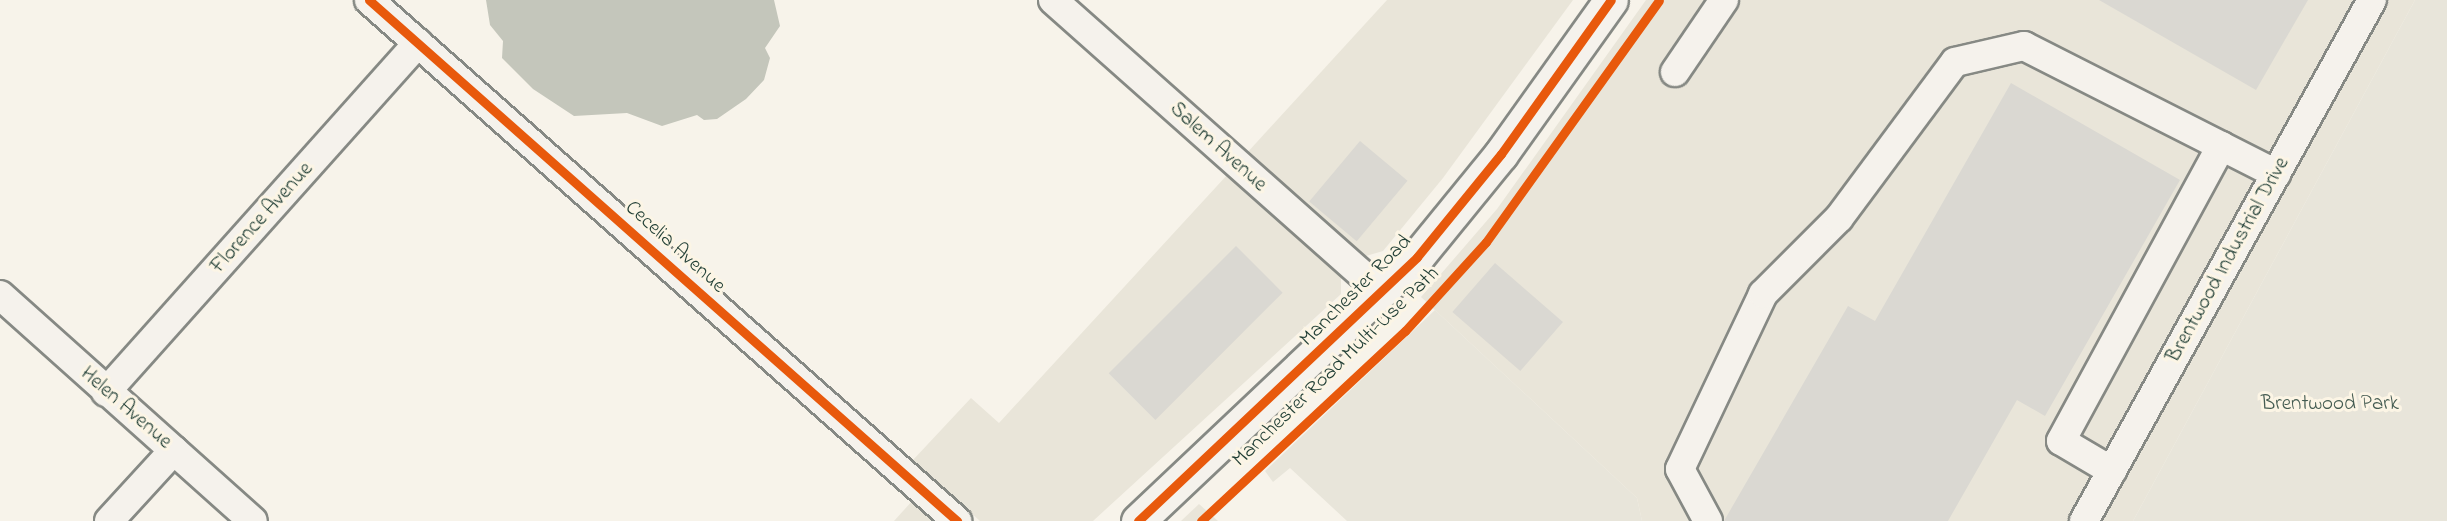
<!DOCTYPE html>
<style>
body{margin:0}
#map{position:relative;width:2447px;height:521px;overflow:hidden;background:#f7f3ea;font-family:"Indie Flower",sans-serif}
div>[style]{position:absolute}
.built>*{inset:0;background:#e9e5d9}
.green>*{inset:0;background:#e8e5da}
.water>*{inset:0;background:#c4c6bb}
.building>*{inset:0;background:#dad8d2;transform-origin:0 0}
.roads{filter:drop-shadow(2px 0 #868984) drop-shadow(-2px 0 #868984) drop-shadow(0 2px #868984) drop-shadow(0 -2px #868984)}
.minor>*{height:28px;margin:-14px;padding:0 14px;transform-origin:14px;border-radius:14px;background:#f5f2ec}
.major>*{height:33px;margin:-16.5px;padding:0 16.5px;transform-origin:16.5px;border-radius:16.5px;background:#f5f2ec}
.cycleway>*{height:9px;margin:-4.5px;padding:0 4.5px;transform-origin:4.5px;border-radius:4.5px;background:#e8590c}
span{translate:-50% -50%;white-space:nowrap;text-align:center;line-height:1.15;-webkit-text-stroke:6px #fcf5e5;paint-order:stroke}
.street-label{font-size:21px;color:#1f3d34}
.park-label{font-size:21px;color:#455c52}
</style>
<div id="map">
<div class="built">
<div style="clip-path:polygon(1387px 0,1573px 0,1443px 178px,1383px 251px,1366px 256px,1246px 154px)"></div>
<div style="clip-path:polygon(1646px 0,2415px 0,2133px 521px,1642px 521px,1637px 498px,1421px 297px,1497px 209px)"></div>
<div style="clip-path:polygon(1228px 174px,1341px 277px,1341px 294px,1093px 521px,980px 521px,913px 460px,971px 398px,999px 423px)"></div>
<div style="clip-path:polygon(913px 500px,935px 521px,894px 521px)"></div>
<div style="clip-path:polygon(1199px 504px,1218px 521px,1181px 521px)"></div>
</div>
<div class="green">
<div style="clip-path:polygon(2415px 0,2447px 0,2447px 521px,2133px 521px)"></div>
<div style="clip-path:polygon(1435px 310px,1637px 498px,1642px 521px,1347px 521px,1290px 468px,1273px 482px,1265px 471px)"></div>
</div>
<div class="water">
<div style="clip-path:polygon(486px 0,774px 0,780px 26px,765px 48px,770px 58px,764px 80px,746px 99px,717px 119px,704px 120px,697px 115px,662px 126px,627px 113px,574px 116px,533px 89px,502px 58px,503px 41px,490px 25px)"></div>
</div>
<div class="building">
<div style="clip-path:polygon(2099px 0,2308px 0,2256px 90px)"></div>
<div style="clip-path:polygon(2011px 83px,2180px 180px,2045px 416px,2017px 400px,1948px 521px,1724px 521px,1848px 306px,1875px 321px)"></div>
<div style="left:1360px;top:141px;width:62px;height:79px;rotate:40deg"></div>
<div style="left:1236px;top:246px;width:66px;height:180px;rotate:45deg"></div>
<div style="left:1495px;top:263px;width:90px;height:65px;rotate:41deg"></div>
</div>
<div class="roads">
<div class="minor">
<div style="left:369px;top:0;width:786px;rotate:41.54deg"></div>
<div style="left:1053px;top:0;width:441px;rotate:41.6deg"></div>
<div style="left:1675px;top:72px;width:87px;rotate:-55.8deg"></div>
<div style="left:0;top:295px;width:339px;rotate:41.8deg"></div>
<div style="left:106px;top:392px;width:468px;rotate:-48.2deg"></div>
<div style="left:2112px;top:471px;width:59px;rotate:-149.5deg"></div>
<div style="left:2061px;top:441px;width:336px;rotate:-61.5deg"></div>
<div style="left:109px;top:521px;width:96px;rotate:-47.5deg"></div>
<div style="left:1708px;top:521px;width:59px;rotate:-118.3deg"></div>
<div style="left:1680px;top:469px;width:194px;rotate:-64.6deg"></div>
<div style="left:1763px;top:294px;width:107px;rotate:-45deg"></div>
<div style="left:1839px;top:218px;width:194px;rotate:-53.4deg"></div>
<div style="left:1955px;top:62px;width:71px;rotate:-13.1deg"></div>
<div style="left:2024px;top:46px;width:283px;rotate:26.9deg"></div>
<div style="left:2084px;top:521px;width:595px;rotate:-61.07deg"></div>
</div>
<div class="major">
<div style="left:1138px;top:521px;width:384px;rotate:-43.4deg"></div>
<div style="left:1417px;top:257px;width:133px;rotate:-50.8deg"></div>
<div style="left:1501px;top:154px;width:189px;rotate:-54.5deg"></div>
</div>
</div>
<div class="cycleway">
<div style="left:369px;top:0;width:786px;rotate:41.54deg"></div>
<div style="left:1138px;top:521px;width:384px;rotate:-43.4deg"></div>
<div style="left:1417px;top:257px;width:133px;rotate:-50.8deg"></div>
<div style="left:1501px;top:154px;width:189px;rotate:-54.5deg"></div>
<div style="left:1201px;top:521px;width:279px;rotate:-43deg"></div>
<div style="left:1405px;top:331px;width:120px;rotate:-47.7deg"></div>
<div style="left:1486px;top:242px;width:297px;rotate:-54.4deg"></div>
</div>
<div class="street-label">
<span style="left:1218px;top:147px;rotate:42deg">Salem Avenue</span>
<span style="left:262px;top:218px;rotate:-48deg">Florence Avenue</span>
<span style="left:675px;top:247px;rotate:42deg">Cecelia Avenue</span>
<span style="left:2228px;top:260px;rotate:-61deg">Brentwood Industrial Drive</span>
<span style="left:1356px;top:291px;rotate:-45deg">Manchester Road</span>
<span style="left:1336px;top:367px;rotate:-44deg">Manchester Road Multi-Use Path</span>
<span style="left:126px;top:408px;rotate:41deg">Helen Avenue</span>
</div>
<div class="park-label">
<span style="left:2330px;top:404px">Brentwood Park</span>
</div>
</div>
